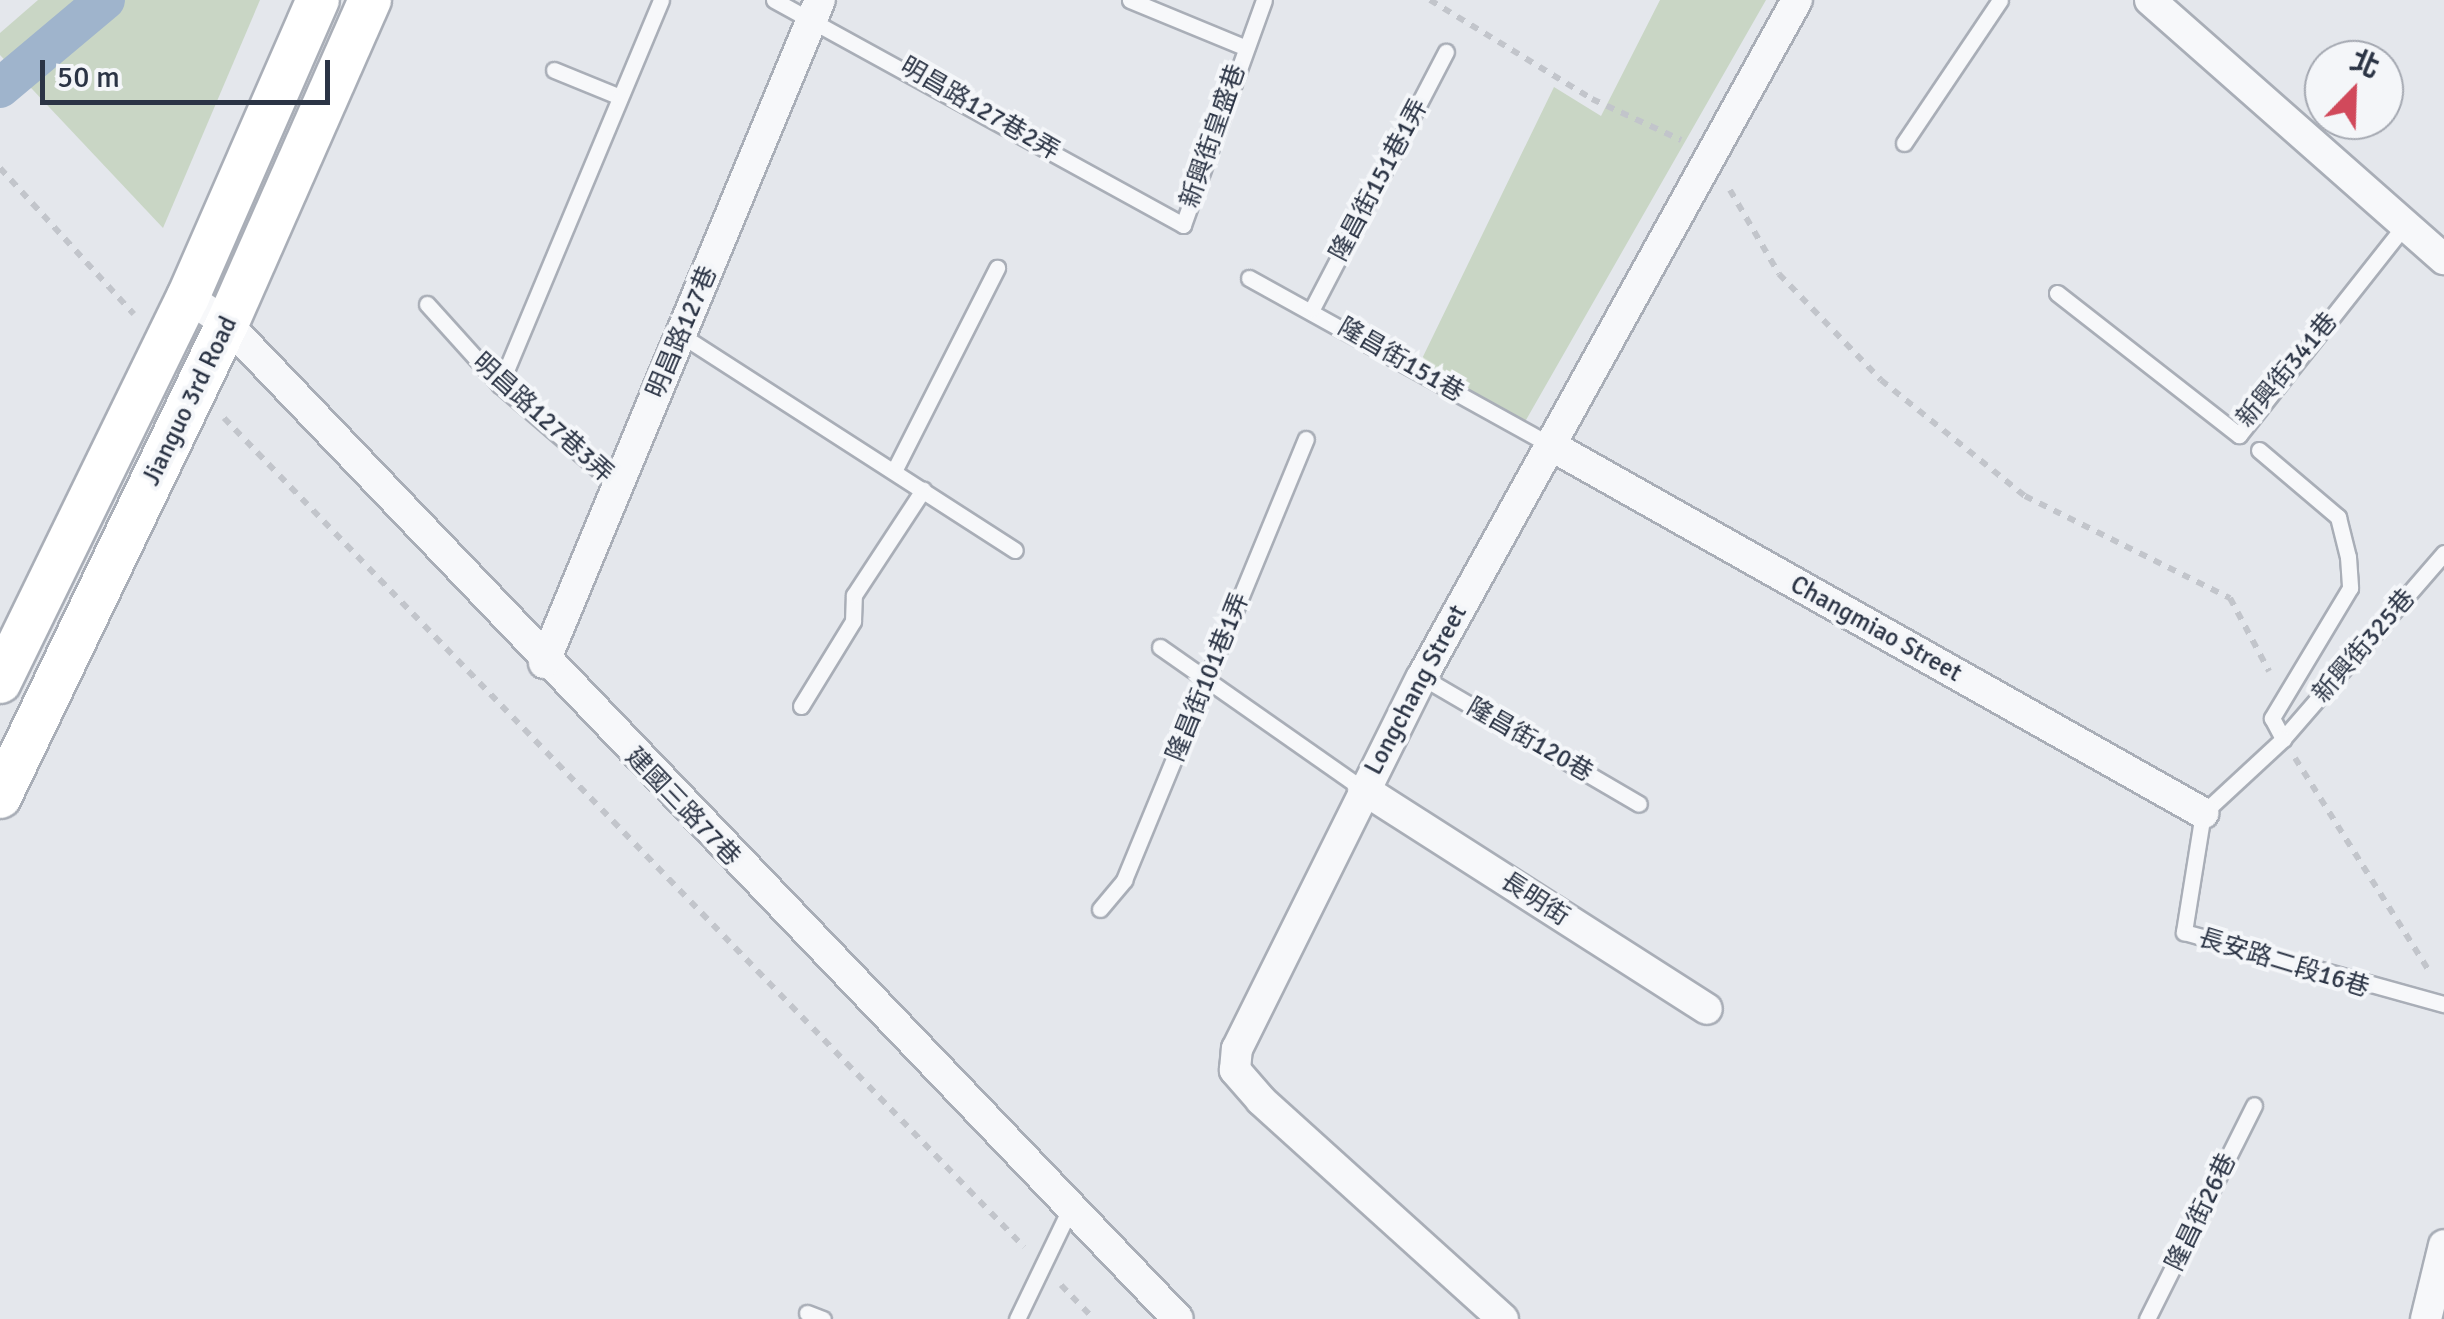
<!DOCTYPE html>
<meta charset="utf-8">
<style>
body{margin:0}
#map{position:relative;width:2444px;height:1319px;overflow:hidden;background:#e4e7ec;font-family:Signika,"Noto Sans TC",sans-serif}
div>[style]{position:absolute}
.green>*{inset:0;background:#c9d6c5}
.canal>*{height:40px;margin:-20px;padding:0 20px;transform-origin:20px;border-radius:20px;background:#9fb4cc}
.path>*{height:6px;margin-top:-3px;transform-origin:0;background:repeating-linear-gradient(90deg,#c2c5cb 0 8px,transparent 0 16px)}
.roads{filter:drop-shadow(2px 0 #a9aeb7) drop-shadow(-2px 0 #a9aeb7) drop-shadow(0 2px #a9aeb7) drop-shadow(0 -2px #a9aeb7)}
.lane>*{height:15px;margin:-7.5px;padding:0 7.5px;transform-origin:7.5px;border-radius:7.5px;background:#f7f8fa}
.street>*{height:30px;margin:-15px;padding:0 15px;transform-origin:15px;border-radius:15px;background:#f7f8fa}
.secondary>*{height:42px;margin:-21px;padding:0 21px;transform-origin:21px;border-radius:21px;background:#fff}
span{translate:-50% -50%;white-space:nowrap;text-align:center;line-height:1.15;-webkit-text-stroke:8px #f4f6f9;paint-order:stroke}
.street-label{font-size:25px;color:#2b3445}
.north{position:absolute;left:2304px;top:40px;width:100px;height:100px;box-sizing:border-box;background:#f4f6f9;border:2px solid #a4a8b1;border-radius:50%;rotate:23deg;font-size:28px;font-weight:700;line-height:40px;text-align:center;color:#2b3445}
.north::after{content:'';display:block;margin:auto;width:35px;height:45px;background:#d1495b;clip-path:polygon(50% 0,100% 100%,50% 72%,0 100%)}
.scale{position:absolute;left:40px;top:60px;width:290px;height:45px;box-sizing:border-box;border:5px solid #2b3445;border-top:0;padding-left:12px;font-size:30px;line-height:35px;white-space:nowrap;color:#2b3445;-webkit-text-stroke:8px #f4f6f9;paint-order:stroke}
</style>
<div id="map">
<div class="green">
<div style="clip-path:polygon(38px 0,260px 0,163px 228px,0 55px,0 33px)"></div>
<div style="clip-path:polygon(1660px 0,1766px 0,1518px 434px,1416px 371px,1554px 87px,1601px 116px)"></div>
</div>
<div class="canal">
<div style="left:0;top:88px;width:137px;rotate:-40deg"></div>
</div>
<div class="path">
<div style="left:1430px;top:0;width:190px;rotate:31.4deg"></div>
<div style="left:1592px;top:99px;width:98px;rotate:24.7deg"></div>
<div style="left:0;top:168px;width:198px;rotate:47.5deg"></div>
<div style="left:1730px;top:190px;width:97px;rotate:59.7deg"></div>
<div style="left:1779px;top:274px;width:147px;rotate:46.1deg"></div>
<div style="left:1881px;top:380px;width:185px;rotate:38.9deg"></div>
<div style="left:2025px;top:496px;width:229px;rotate:26.5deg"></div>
<div style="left:2230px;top:598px;width:83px;rotate:61.9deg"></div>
<div style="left:224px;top:418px;width:1152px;rotate:46.02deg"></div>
<div style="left:2295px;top:758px;width:253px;rotate:57.8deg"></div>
<div style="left:1061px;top:1285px;width:47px;rotate:45.9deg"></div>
</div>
<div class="roads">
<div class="lane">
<div style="left:774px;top:0;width:467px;rotate:28.8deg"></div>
<div style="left:1183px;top:225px;width:239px;rotate:-70.2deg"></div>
<div style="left:1130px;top:0;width:123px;rotate:22.4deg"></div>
<div style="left:554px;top:70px;width:71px;rotate:22.2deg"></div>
<div style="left:1904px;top:143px;width:172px;rotate:-56.1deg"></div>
<div style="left:1249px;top:278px;width:344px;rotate:29deg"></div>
<div style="left:2057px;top:293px;width:231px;rotate:38deg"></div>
<div style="left:2239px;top:435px;width:268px;rotate:-51.7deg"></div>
<div style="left:427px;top:304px;width:109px;rotate:48deg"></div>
<div style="left:500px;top:385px;width:155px;rotate:40.6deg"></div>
<div style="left:1312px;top:309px;width:290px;rotate:-62.5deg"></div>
<div style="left:681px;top:335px;width:397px;rotate:32.8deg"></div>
<div style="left:500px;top:385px;width:417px;rotate:-67.3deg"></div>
<div style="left:2259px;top:450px;width:104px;rotate:40.3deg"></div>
<div style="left:2338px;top:517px;width:41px;rotate:76deg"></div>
<div style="left:2348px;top:557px;width:31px;rotate:86deg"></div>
<div style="left:2350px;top:588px;width:152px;rotate:121deg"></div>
<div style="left:2272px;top:718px;width:24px;rotate:62deg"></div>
<div style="left:894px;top:471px;width:228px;rotate:-63.1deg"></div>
<div style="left:2444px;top:553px;width:246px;rotate:130.9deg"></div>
<div style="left:2283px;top:739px;width:109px;rotate:137.2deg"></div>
<div style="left:2203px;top:813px;width:121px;rotate:99.1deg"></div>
<div style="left:2184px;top:932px;width:270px;rotate:15.5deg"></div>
<div style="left:1160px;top:647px;width:248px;rotate:35deg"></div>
<div style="left:1422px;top:677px;width:251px;rotate:30.3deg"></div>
<div style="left:801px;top:706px;width:100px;rotate:-58.5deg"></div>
<div style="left:853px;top:621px;width:26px;rotate:-88deg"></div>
<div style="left:854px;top:595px;width:126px;rotate:-56.7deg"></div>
<div style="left:1100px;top:909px;width:38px;rotate:-50deg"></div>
<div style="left:1124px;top:880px;width:477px;rotate:-67.6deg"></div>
<div style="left:807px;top:1313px;width:17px;rotate:21deg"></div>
<div style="left:1017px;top:1319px;width:124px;rotate:-64.3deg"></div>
<div style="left:2147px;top:1319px;width:239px;rotate:-63.4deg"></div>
</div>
<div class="street">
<div style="left:2150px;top:0;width:392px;rotate:41.4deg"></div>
<div style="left:188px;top:297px;width:47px;rotate:34.7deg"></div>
<div style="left:227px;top:324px;width:1376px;rotate:46.3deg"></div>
<div style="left:1550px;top:445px;width:750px;rotate:29.4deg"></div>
<div style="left:544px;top:663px;width:718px;rotate:-67.4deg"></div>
<div style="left:1363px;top:789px;width:408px;rotate:32.6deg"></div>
<div style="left:1503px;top:1319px;width:326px;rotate:-137.9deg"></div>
<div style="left:1261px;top:1100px;width:40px;rotate:-131deg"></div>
<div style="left:1235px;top:1070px;width:21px;rotate:-85deg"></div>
<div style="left:1237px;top:1049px;width:415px;rotate:-63.6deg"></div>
<div style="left:1422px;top:677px;width:774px;rotate:-61.02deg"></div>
<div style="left:2426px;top:1319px;width:76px;rotate:-76.3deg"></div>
</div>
<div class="secondary">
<div style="left:0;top:682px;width:428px;rotate:-64deg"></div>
<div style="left:188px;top:297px;width:324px;rotate:-66.4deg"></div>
<div style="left:0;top:797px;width:525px;rotate:-64.36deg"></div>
<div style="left:227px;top:324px;width:354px;rotate:-66.2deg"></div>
</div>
</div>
<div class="street-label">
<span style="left:980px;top:109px;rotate:30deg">明昌路127巷2弄</span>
<span style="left:1213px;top:136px;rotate:-71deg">新興街皇盛巷</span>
<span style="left:1379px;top:180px;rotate:-62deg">隆昌街151巷1弄</span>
<span style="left:682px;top:332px;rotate:-67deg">明昌路127巷</span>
<span style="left:1401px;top:360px;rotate:30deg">隆昌街151巷</span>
<span style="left:2287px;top:370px;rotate:-50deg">新興街341巷</span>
<span style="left:190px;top:401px;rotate:-64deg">Jianguo 3rd Road</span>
<span style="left:543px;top:418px;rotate:42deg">明昌路127巷3弄</span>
<span style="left:1876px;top:629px;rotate:29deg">Changmiao Street</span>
<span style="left:2364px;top:646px;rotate:-49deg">新興街325巷</span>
<span style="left:1208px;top:677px;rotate:-68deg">隆昌街101巷1弄</span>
<span style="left:1416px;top:690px;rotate:-62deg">Longchang Street</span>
<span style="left:1530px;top:740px;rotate:30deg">隆昌街120巷</span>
<span style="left:683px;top:807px;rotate:46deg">建國三路77巷</span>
<span style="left:1535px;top:899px;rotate:33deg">長明街</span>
<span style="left:2284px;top:963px;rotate:17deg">長安路二段16巷</span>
<span style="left:2201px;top:1212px;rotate:-64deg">隆昌街26巷</span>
</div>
<div class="north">北</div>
<div class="scale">50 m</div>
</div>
